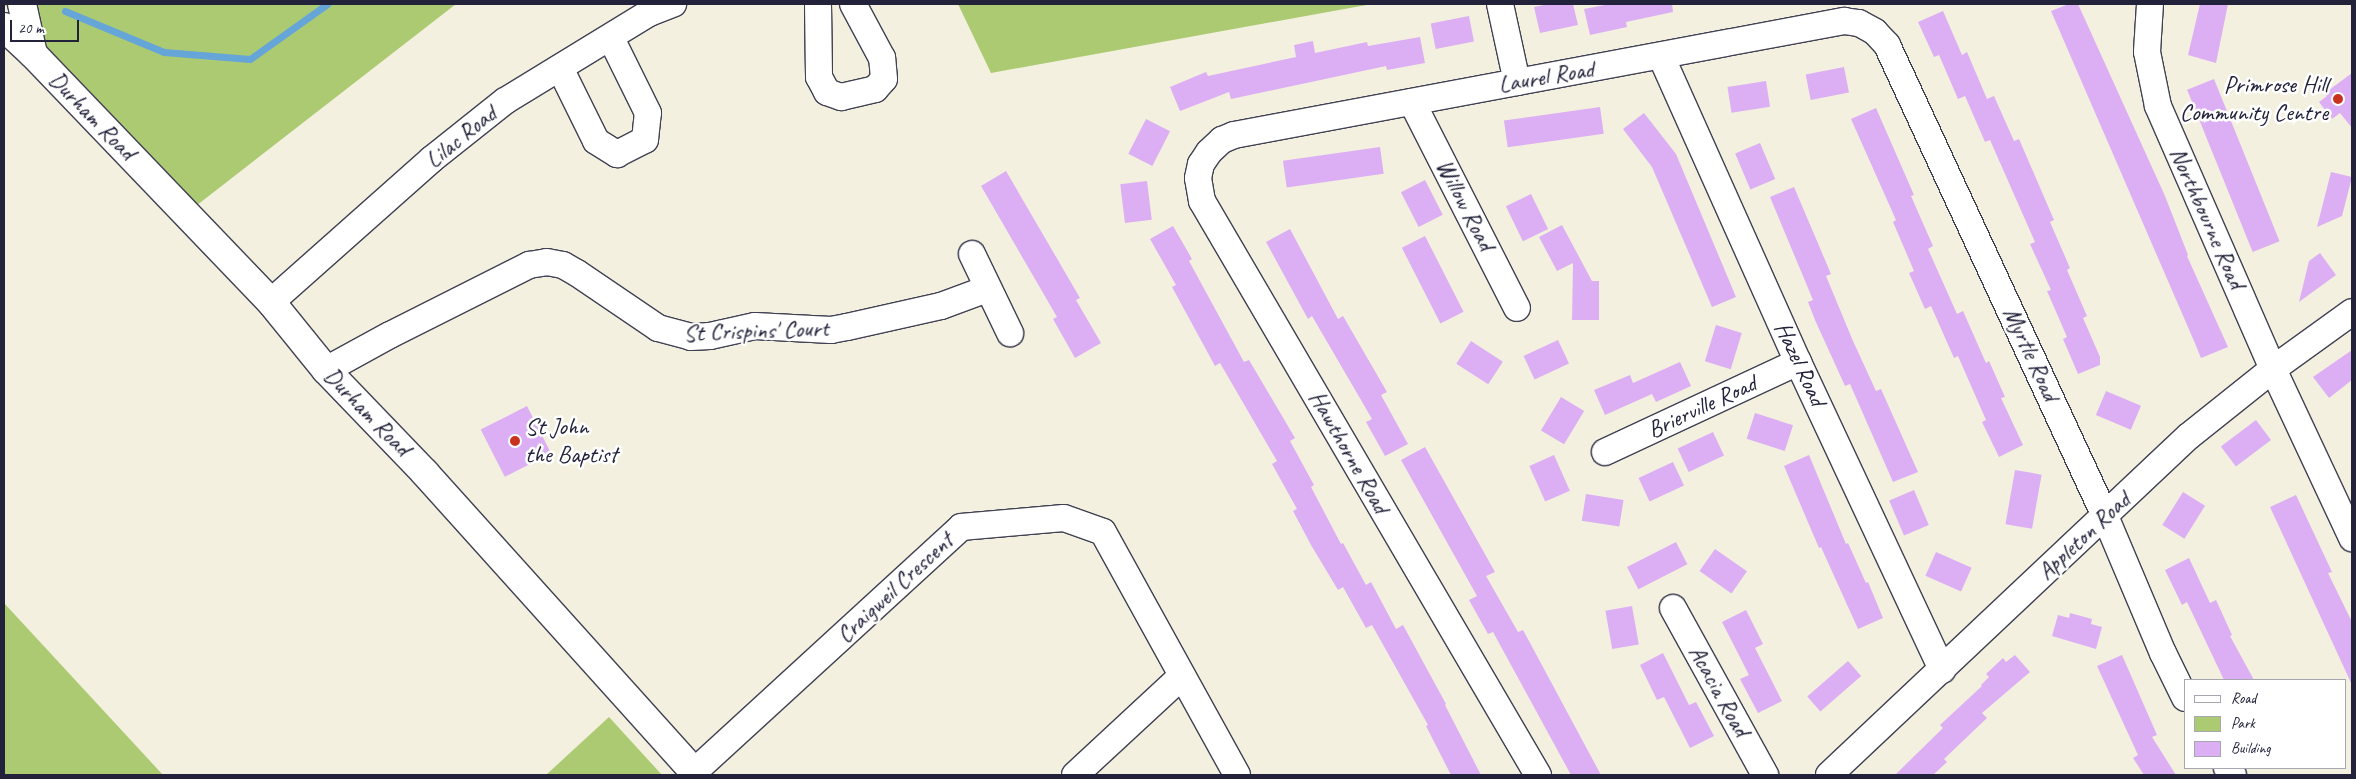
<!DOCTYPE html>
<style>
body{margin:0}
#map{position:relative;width:2356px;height:779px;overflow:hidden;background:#f3f0df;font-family:Caveat,sans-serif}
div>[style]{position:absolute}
.green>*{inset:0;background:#acca72}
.stream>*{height:7px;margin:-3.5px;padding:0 3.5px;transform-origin:3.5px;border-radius:3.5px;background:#65a5d8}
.building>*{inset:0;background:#dcaff4;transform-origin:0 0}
.roads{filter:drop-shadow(1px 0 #414154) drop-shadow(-1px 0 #414154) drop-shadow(0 1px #414154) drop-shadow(0 -1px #414154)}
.street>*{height:26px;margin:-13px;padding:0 13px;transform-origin:13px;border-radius:13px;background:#fff}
.secondary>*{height:28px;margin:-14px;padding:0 14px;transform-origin:14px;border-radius:14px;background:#fff}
.dots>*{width:14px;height:14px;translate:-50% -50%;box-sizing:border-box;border:2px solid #fff;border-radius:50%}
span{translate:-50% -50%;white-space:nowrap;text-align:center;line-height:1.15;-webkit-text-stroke:5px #fff;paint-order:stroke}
.street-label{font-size:24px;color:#22223b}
.poi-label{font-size:24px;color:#22223b}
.right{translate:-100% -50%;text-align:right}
.left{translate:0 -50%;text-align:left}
.frame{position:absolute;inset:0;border:5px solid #22223b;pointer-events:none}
.legend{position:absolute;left:2184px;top:679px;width:162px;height:90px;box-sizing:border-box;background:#fff;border:1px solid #a7a7b1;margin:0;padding:6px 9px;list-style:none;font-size:15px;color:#22223b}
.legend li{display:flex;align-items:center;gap:10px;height:25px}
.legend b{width:25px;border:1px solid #a7a7b1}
.scale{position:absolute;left:10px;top:20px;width:69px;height:22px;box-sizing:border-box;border:2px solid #22223b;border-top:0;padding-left:6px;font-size:15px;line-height:18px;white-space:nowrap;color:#22223b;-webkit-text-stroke:4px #fff;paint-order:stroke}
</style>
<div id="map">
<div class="green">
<div style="clip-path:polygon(4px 4px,456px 4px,183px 216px,94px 98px)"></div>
<div style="clip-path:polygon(958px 4px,1372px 4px,991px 73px)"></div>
<div style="clip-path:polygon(4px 603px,163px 775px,4px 775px)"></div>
<div style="clip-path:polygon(609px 717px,662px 775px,546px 775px)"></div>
</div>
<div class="stream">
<div style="left:65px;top:11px;width:107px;rotate:22.5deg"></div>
<div style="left:164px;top:52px;width:86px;rotate:4.7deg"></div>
<div style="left:250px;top:59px;width:95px;rotate:-35.5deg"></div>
</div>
<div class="building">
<div style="clip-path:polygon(1549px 4px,1573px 4px,1578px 25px,1540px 33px,1534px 7px)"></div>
<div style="clip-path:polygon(1610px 4px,1672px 4px,1673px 12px,1626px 22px,1627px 27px,1590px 35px,1584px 9px)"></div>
<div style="clip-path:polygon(2069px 4px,2078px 4px,2165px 196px,2188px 255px,2187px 256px,2228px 347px,2201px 358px,2194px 341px,2051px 11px)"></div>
<div style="clip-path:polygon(2200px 4px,2228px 4px,2216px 63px,2188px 55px)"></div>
<div style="clip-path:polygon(1943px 11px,1962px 55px,1967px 52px,1987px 99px,1994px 96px,2014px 141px,2019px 139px,2054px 220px,2050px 222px,2070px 268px,2067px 270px,2087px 316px,2083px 318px,2100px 357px,2100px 365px,2078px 374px,2063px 339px,2067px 337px,2047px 291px,2051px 290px,2030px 244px,2035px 242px,1990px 140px,1985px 142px,1965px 96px,1958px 99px,1939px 55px,1934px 57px,1918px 22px)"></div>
<div style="left:1469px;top:16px;width:26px;height:39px;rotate:79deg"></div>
<div style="clip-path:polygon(1420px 37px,1425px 63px,1387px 70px,1386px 66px,1231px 99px,1229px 92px,1180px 111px,1170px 87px,1206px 72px,1208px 76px,1296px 57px,1294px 45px,1313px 41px,1315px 53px,1367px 42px,1368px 46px)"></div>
<div style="left:1844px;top:67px;width:26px;height:39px;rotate:79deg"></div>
<div style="clip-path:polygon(2352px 73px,2352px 128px,2340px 113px,2332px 119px,2319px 102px,2327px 96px,2325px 93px)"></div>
<div style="left:2214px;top:79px;width:175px;height:29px;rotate:68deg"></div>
<div style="left:1766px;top:81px;width:26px;height:39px;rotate:81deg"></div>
<div style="left:1600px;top:107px;width:27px;height:97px;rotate:82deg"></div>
<div style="clip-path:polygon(1876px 108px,1914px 195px,1911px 196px,1933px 246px,1928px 249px,1957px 314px,1963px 311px,1986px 363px,1989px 361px,2005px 397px,2001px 398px,2023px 445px,1999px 457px,1982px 422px,1986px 420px,1958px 356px,1954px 358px,1931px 306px,1925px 309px,1909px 273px,1914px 271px,1893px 222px,1896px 220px,1851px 119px)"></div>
<div style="clip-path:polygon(1644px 113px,1676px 154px,1736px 297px,1712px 307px,1652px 167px,1623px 129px)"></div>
<div style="left:1146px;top:119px;width:27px;height:39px;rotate:27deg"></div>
<div style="left:1760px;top:143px;width:39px;height:27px;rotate:67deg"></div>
<div style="left:1380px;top:147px;width:27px;height:98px;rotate:82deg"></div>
<div style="clip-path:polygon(1006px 171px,1080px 298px,1076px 300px,1101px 343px,1075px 358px,1053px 319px,1057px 317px,981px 186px)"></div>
<div style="clip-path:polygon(2331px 172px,2352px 177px,2342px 216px,2317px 227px)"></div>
<div style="left:1425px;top:180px;width:39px;height:27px;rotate:63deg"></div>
<div style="left:1147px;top:181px;width:39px;height:27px;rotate:83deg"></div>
<div style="clip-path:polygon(1794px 187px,1831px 274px,1826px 276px,1853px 341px,1876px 391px,1881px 389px,1918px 472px,1893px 482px,1850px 384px,1845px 386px,1815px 320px,1808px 302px,1813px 300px,1770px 197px)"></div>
<div style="left:1531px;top:194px;width:39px;height:28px;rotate:64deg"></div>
<div style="clip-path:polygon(1562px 225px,1592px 281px,1599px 281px,1599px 320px,1572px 320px,1573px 263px,1557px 271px,1539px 237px)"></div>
<div style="clip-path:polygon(1173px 226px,1192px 259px,1189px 261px,1244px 362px,1249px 360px,1295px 438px,1290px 441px,1314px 485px,1311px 487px,1341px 544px,1343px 543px,1366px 585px,1371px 582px,1396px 629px,1403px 625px,1446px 704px,1445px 705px,1481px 775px,1451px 775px,1426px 726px,1428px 725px,1372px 625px,1366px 628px,1343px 587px,1338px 590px,1311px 545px,1293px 511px,1297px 509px,1272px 464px,1277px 461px,1220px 363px,1215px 366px,1172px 287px,1176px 285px,1150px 239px)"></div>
<div style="clip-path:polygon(1290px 229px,1338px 319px,1343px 316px,1387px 392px,1381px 395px,1408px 444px,1385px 456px,1366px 422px,1372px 419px,1354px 388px,1312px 316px,1308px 319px,1266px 242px)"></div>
<div style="left:1425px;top:236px;width:85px;height:26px;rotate:63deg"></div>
<div style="clip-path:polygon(2320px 253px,2336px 275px,2299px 302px,2309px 261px)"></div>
<div style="left:1716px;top:325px;width:27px;height:38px;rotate:17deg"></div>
<div style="left:1558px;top:340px;width:26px;height:38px;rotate:65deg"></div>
<div style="left:1471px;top:341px;width:38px;height:27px;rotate:33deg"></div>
<div style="clip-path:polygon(2352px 350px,2352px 380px,2329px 398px,2313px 377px)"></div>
<div style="clip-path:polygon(1680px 362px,1691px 386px,1656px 402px,1652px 394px,1605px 415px,1594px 390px,1630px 375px,1633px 383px)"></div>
<div style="left:2106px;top:391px;width:38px;height:26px;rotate:23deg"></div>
<div style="left:1561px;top:397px;width:27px;height:39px;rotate:31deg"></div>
<div style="left:527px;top:406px;width:53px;height:52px;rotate:63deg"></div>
<div style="left:1755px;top:413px;width:40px;height:27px;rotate:18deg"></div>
<div style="left:2256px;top:420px;width:25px;height:44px;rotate:53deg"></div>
<div style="left:1713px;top:432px;width:26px;height:39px;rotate:65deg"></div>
<div style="clip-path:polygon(1425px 447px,1495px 572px,1486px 576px,1518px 632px,1523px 630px,1601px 775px,1571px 775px,1493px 632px,1488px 634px,1469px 600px,1477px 596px,1401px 460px)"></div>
<div style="left:1554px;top:455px;width:39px;height:27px;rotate:66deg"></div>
<div style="clip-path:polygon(1809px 455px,1846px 544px,1848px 543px,1866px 583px,1868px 582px,1883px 618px,1858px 629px,1821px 547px,1819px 548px,1784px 466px)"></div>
<div style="left:1673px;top:462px;width:26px;height:38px;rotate:65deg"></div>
<div style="left:2015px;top:470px;width:27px;height:55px;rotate:10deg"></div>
<div style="left:1914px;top:490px;width:38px;height:27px;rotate:67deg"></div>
<div style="left:2183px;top:492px;width:26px;height:39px;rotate:32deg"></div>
<div style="left:1586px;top:494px;width:38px;height:27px;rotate:9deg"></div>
<div style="clip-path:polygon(2296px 495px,2332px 572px,2328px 573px,2352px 622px,2352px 685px,2270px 507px)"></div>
<div style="left:1676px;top:542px;width:25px;height:55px;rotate:63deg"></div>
<div style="left:1715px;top:549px;width:39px;height:27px;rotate:35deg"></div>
<div style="left:1936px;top:552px;width:39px;height:26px;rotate:24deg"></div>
<div style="clip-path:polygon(2189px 558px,2210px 603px,2216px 600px,2232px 635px,2230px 636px,2254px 680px,2224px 680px,2187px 602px,2182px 605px,2165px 570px)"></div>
<div style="left:1632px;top:606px;width:39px;height:27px;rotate:80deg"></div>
<div style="clip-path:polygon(1746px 610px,1763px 644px,1755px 648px,1782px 701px,1758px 713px,1740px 679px,1749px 675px,1722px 622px)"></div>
<div style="clip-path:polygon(2070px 613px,2092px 619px,2091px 624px,2102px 627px,2096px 649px,2052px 636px,2058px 615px,2069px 618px)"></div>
<div style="clip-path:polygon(1663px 653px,1689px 705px,1696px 702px,1714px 736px,1690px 748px,1664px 697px,1657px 700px,1640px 665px)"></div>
<div style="clip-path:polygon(2015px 655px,2030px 672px,1982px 713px,1987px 718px,1944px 759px,1947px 762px,1933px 775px,1895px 775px,1943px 728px,1940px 725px,1982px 686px,1981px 685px,1989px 677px,1986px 674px,2003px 658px,2006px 662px)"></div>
<div style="clip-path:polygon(2122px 655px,2157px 735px,2152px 737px,2176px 775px,2144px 775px,2133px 758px,2138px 755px,2097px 666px)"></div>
<div style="left:1848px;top:661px;width:20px;height:54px;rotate:49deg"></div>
</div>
<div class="roads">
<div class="street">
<div style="left:818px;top:4px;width:73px;rotate:89.2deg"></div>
<div style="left:819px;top:77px;width:17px;rotate:62deg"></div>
<div style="left:827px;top:92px;width:15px;rotate:20deg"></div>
<div style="left:841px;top:97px;width:35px;rotate:-13deg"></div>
<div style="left:875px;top:89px;width:13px;rotate:-48deg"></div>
<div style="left:884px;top:79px;width:21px;rotate:-95deg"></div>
<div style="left:882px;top:58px;width:61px;rotate:-118.2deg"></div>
<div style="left:1500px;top:4px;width:80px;rotate:77.7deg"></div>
<div style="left:2150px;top:4px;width:48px;rotate:93.6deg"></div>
<div style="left:2147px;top:52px;width:55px;rotate:78.5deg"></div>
<div style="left:2158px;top:106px;width:287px;rotate:66.4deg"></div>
<div style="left:2273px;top:369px;width:187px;rotate:64.9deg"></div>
<div style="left:1661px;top:56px;width:335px;rotate:65.9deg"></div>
<div style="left:1798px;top:362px;width:340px;rotate:64.9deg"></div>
<div style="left:560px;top:68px;width:81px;rotate:63.7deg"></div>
<div style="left:596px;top:141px;width:25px;rotate:32deg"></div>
<div style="left:617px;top:154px;width:31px;rotate:-27deg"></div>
<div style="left:645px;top:140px;width:27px;rotate:-84deg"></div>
<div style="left:648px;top:113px;width:84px;rotate:-116.3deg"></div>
<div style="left:1412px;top:102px;width:231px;rotate:63deg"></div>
<div style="left:972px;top:254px;width:88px;rotate:64.3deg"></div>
<div style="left:271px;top:302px;width:215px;rotate:-41.6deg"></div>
<div style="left:432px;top:159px;width:93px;rotate:-38.5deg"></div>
<div style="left:505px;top:101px;width:169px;rotate:-31.4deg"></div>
<div style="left:649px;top:13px;width:26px;rotate:-21deg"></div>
<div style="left:326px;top:370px;width:73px;rotate:-28.7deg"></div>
<div style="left:390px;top:335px;width:156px;rotate:-26.7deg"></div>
<div style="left:529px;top:265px;width:18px;rotate:-9deg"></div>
<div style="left:547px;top:262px;width:16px;rotate:11deg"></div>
<div style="left:563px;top:265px;width:16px;rotate:30deg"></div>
<div style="left:577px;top:273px;width:98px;rotate:34.2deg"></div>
<div style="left:658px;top:328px;width:34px;rotate:15deg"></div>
<div style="left:691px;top:337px;width:19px;rotate:-3deg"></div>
<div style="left:710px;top:336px;width:46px;rotate:-12.5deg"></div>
<div style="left:755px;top:326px;width:76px;rotate:3deg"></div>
<div style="left:831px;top:330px;width:16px;rotate:-11deg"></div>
<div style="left:847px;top:327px;width:96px;rotate:-12.6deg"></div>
<div style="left:941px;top:306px;width:49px;rotate:-20.3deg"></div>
<div style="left:1605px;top:452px;width:213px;rotate:-25deg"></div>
<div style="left:1673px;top:608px;width:191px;rotate:61.1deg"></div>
<div style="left:2227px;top:768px;width:9px;rotate:49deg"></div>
<div style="left:694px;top:772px;width:362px;rotate:-42.5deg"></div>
<div style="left:961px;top:527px;width:103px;rotate:-5deg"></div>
<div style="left:1064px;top:518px;width:41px;rotate:19.7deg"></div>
<div style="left:1103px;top:532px;width:277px;rotate:61.1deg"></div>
<div style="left:1075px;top:775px;width:144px;rotate:-42.8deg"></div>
<div style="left:1538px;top:775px;width:665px;rotate:-120.34deg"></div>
<div style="left:1202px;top:201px;width:23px;rotate:-100deg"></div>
<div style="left:1198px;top:178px;width:14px;rotate:-78deg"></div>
<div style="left:1201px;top:164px;width:14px;rotate:-56deg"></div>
<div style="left:1209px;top:152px;width:18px;rotate:-43deg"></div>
<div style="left:1222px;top:140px;width:13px;rotate:-23deg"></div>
<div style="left:1234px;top:135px;width:621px;rotate:-10.59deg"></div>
<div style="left:1844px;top:21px;width:15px;rotate:8deg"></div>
<div style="left:1859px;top:23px;width:18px;rotate:29deg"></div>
<div style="left:1875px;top:32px;width:18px;rotate:47deg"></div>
<div style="left:1887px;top:45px;width:519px;rotate:65.16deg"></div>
<div style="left:2105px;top:516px;width:149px;rotate:67.1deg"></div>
<div style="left:2163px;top:653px;width:50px;rotate:63.9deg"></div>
<div style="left:1829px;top:775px;width:494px;rotate:-43.3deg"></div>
<div style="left:2189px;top:436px;width:107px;rotate:-38.6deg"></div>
<div style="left:2273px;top:369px;width:97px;rotate:-35.8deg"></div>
</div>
<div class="secondary">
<div style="left:22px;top:4px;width:51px;rotate:77.6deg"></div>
<div style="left:4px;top:27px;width:40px;rotate:43deg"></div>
<div style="left:33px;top:54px;width:344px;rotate:46.2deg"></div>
<div style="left:271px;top:302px;width:87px;rotate:51deg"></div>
<div style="left:326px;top:370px;width:143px;rotate:46.1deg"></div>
<div style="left:425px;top:473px;width:406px;rotate:48deg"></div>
</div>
</div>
<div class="dots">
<div style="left:2338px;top:99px;background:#c8321e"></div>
<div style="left:515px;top:441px;background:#c8321e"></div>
</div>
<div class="street-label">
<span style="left:1546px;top:77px;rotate:-10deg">Laurel Road</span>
<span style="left:92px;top:116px;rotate:46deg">Durham Road</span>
<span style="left:461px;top:137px;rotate:-39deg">Lilac Road</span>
<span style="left:1465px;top:205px;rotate:63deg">Willow Road</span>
<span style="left:2207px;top:218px;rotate:66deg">Northbourne Road</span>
<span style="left:756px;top:331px;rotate:-2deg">St Crispins' Court</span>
<span style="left:2031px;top:354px;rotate:65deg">Myrtle Road</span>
<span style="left:1800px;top:364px;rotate:65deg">Hazel Road</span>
<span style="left:1702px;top:407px;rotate:-25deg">Brierville Road</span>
<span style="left:367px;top:412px;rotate:46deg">Durham Road</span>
<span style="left:1349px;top:452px;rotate:60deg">Hawthorne Road</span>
<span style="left:2084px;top:536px;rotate:-43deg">Appleton Road</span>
<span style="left:895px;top:588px;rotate:-43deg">Craigweil Crescent</span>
<span style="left:1719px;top:691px;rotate:61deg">Acacia Road</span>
</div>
<div class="poi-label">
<span class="right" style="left:2328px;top:99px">Primrose Hill<br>Community Centre</span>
<span class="left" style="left:525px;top:441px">St John<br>the Baptist</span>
</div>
<div class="frame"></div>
<ul class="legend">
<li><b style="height:6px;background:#fff"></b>Road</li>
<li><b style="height:14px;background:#acca72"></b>Park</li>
<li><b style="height:14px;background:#dcaff4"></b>Building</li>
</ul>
<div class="scale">20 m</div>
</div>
